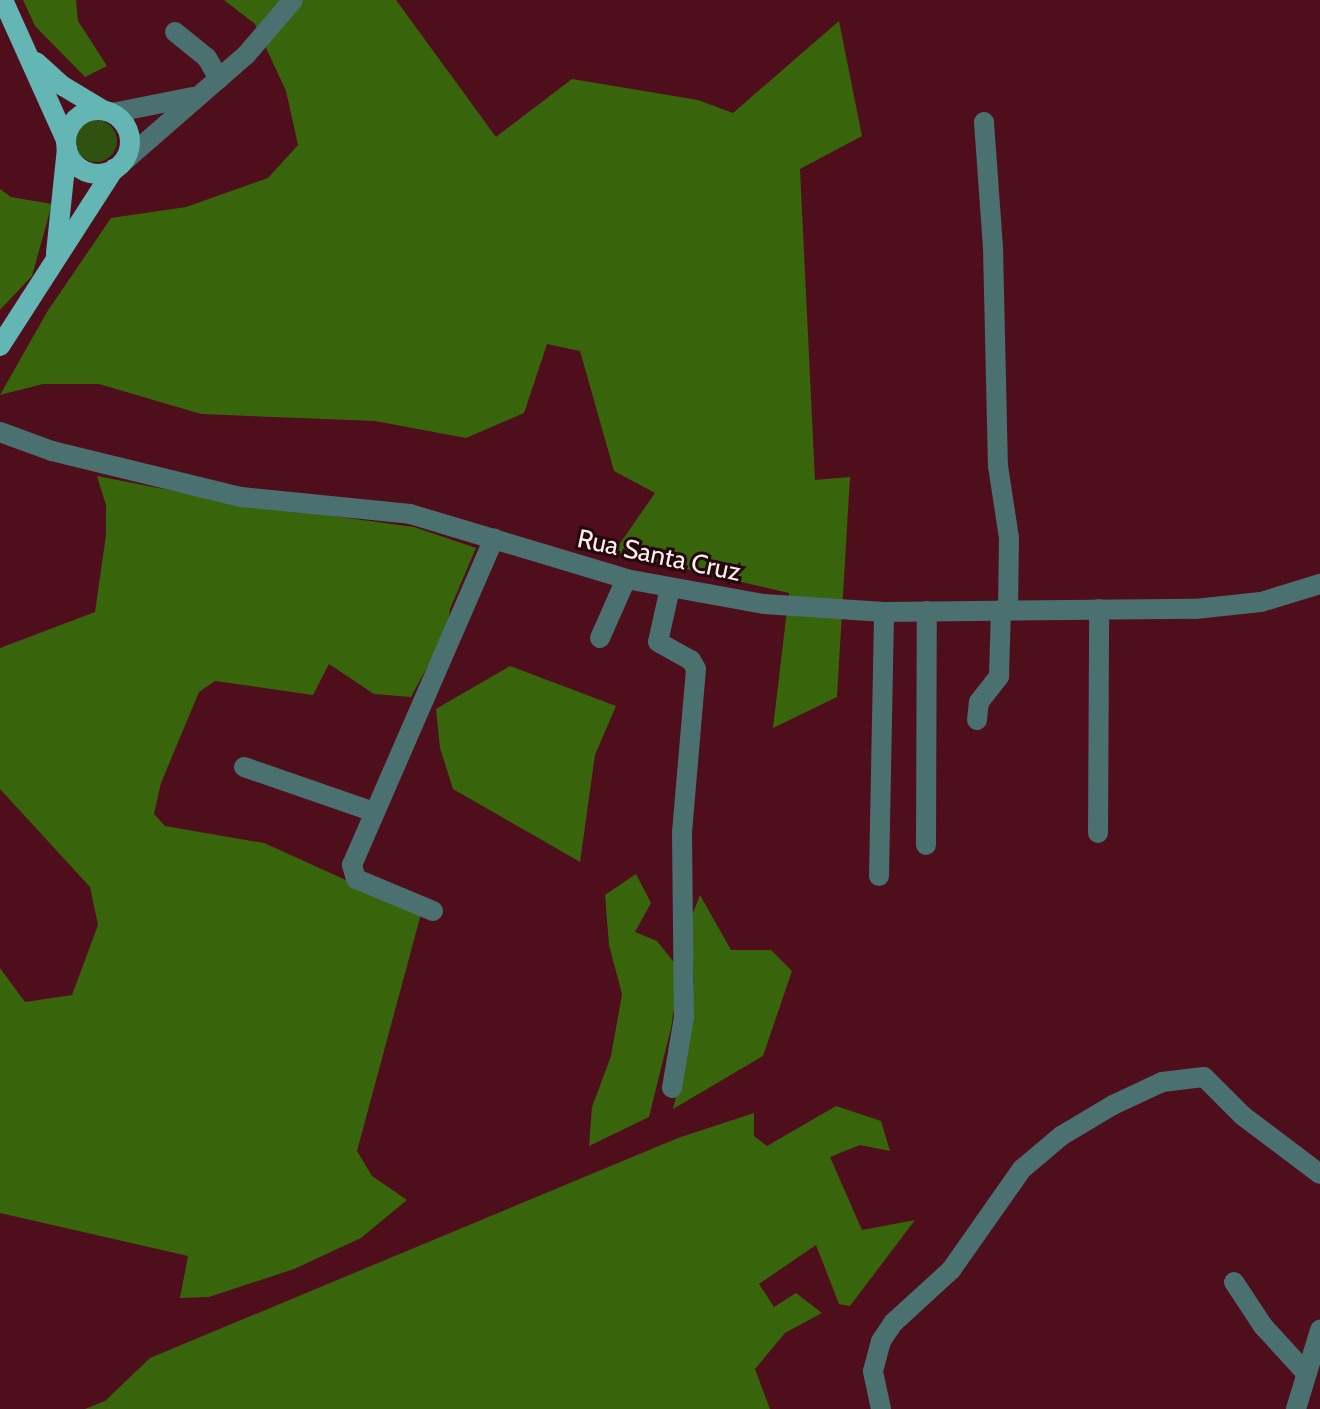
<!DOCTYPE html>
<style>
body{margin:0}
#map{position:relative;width:1320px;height:1409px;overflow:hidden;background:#4e0e1b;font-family:Cabin,sans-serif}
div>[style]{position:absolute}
.green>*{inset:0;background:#2f5210}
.round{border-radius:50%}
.forest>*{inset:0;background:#38640c}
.minor>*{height:20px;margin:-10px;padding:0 10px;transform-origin:10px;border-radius:10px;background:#4a706f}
.major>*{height:20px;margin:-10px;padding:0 10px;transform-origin:10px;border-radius:10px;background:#64b6b4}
.major>.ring{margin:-10px;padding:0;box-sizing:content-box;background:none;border:20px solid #64b6b4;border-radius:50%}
span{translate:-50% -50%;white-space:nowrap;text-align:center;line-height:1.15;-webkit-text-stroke:6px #23080c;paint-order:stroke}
.street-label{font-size:26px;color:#feeded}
</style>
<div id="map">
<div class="green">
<div class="round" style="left:75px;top:120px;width:42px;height:42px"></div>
</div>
<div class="forest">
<div style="clip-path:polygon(23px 0,76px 0,78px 21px,107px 66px,85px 77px,35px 26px)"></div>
<div style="clip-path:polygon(224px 0,396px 0,496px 137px,572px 79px,698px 100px,733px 113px,839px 21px,862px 136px,800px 169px,815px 480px,850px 477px,837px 697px,773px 728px,789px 593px,614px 552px,655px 493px,614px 471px,580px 351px,547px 344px,524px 413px,466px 438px,375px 421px,201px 414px,99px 384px,43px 384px,0 395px,47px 312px,111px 218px,186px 207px,268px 178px,298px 145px,286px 91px,255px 24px)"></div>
<div style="clip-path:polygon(0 189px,11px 197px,52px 204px,32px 276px,0 310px)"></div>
<div style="clip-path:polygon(97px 476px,230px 502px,414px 527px,476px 548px,450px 609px,447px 630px,411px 697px,374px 694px,329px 664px,313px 695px,215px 681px,199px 692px,161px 783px,154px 814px,165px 826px,264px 843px,421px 914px,357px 1151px,372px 1176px,407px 1200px,361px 1238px,294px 1269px,209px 1297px,180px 1298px,188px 1256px,0 1213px,0 968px,25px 1002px,72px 995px,98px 925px,90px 887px,0 789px,0 648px,95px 612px,106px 535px,106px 505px)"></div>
<div style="clip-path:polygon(510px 666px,616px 706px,595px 755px,580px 862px,453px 789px,440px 748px,436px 709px)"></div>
<div style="clip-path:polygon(636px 874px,651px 903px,635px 932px,657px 941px,680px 970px,671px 1028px,649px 1117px,589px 1146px,592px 1107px,611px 1056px,622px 994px,609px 945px,605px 895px)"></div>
<div style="clip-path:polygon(700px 895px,731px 950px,771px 950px,792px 971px,763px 1056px,673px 1109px,685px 1060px,694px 981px,691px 918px)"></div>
<div style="clip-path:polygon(836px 1106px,881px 1121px,890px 1151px,860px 1145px,830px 1157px,862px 1230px,915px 1220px,850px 1306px,839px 1304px,816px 1245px,759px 1284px,774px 1307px,796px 1293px,822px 1313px,785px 1333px,755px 1369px,770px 1409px,85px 1409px,105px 1401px,150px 1358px,678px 1138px,754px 1113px,754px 1136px,767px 1146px)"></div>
</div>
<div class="minor">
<div style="left:175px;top:32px;width:41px;rotate:39.1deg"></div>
<div style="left:207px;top:58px;width:24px;rotate:60deg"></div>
<div style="left:112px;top:113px;width:82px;rotate:-11.3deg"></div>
<div style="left:984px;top:122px;width:126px;rotate:85.9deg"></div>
<div style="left:993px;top:248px;width:218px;rotate:88.7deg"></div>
<div style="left:998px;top:466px;width:73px;rotate:81.3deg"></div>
<div style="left:1009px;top:538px;width:72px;rotate:90.8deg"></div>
<div style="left:122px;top:163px;width:164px;rotate:-41.1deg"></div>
<div style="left:246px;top:55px;width:72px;rotate:-49.5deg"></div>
<div style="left:0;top:432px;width:55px;rotate:20.1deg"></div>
<div style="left:52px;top:451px;width:195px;rotate:13.7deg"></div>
<div style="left:241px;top:497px;width:170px;rotate:5.7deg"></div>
<div style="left:410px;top:514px;width:226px;rotate:16.7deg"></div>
<div style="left:626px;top:579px;width:140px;rotate:10.3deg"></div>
<div style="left:764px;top:604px;width:120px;rotate:3.8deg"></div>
<div style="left:884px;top:612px;width:311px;rotate:-0.6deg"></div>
<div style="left:1195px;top:609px;width:66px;rotate:-6.1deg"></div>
<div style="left:1261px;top:602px;width:62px;rotate:-17deg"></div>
<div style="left:670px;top:588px;width:55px;rotate:102.5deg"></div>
<div style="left:658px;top:642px;width:38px;rotate:29deg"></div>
<div style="left:691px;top:660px;width:10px;rotate:61deg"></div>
<div style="left:696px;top:669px;width:165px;rotate:94.9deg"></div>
<div style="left:682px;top:833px;width:184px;rotate:89.4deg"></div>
<div style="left:684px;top:1017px;width:72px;rotate:99.6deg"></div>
<div style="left:600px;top:638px;width:64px;rotate:-66.2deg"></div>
<div style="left:977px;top:720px;width:18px;rotate:-84deg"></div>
<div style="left:979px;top:702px;width:33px;rotate:-52deg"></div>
<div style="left:999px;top:676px;width:66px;rotate:-88.3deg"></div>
<div style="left:244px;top:767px;width:138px;rotate:19.1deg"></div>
<div style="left:1098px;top:833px;width:224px;rotate:-89.7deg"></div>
<div style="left:926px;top:845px;width:234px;rotate:-89.8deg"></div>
<div style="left:879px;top:876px;width:264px;rotate:-88.9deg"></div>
<div style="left:433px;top:911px;width:83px;rotate:-157.4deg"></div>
<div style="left:356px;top:879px;width:15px;rotate:-106deg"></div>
<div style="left:352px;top:865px;width:356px;rotate:-66.5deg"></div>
<div style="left:1234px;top:1282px;width:53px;rotate:56.6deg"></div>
<div style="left:1263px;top:1326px;width:64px;rotate:47.5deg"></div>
<div style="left:881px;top:1409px;width:39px;rotate:-102deg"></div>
<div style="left:873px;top:1371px;width:31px;rotate:-75deg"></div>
<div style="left:881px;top:1341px;width:22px;rotate:-56deg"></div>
<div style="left:893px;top:1323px;width:79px;rotate:-42.4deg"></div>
<div style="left:951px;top:1270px;width:123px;rotate:-54.9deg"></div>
<div style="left:1022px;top:1169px;width:51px;rotate:-40.2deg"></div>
<div style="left:1061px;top:1136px;width:61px;rotate:-30.8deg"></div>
<div style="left:1113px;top:1105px;width:54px;rotate:-25.1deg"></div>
<div style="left:1162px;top:1082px;width:42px;rotate:-6.8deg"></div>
<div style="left:1204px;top:1077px;width:55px;rotate:45deg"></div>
<div style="left:1243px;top:1116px;width:96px;rotate:37deg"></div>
<div style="left:1296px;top:1409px;width:83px;rotate:-73.1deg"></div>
</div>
<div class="major">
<div style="left:3px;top:0;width:154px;rotate:65.8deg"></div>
<div style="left:36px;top:62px;width:36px;rotate:42deg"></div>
<div style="left:63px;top:86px;width:47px;rotate:31deg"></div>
<div class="ring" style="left:66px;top:110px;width:44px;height:44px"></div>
<div style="left:56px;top:253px;width:105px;rotate:-84deg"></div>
<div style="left:0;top:346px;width:211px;rotate:-57.2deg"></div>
</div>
<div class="street-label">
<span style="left:659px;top:556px;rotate:12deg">Rua Santa Cruz</span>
</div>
</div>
